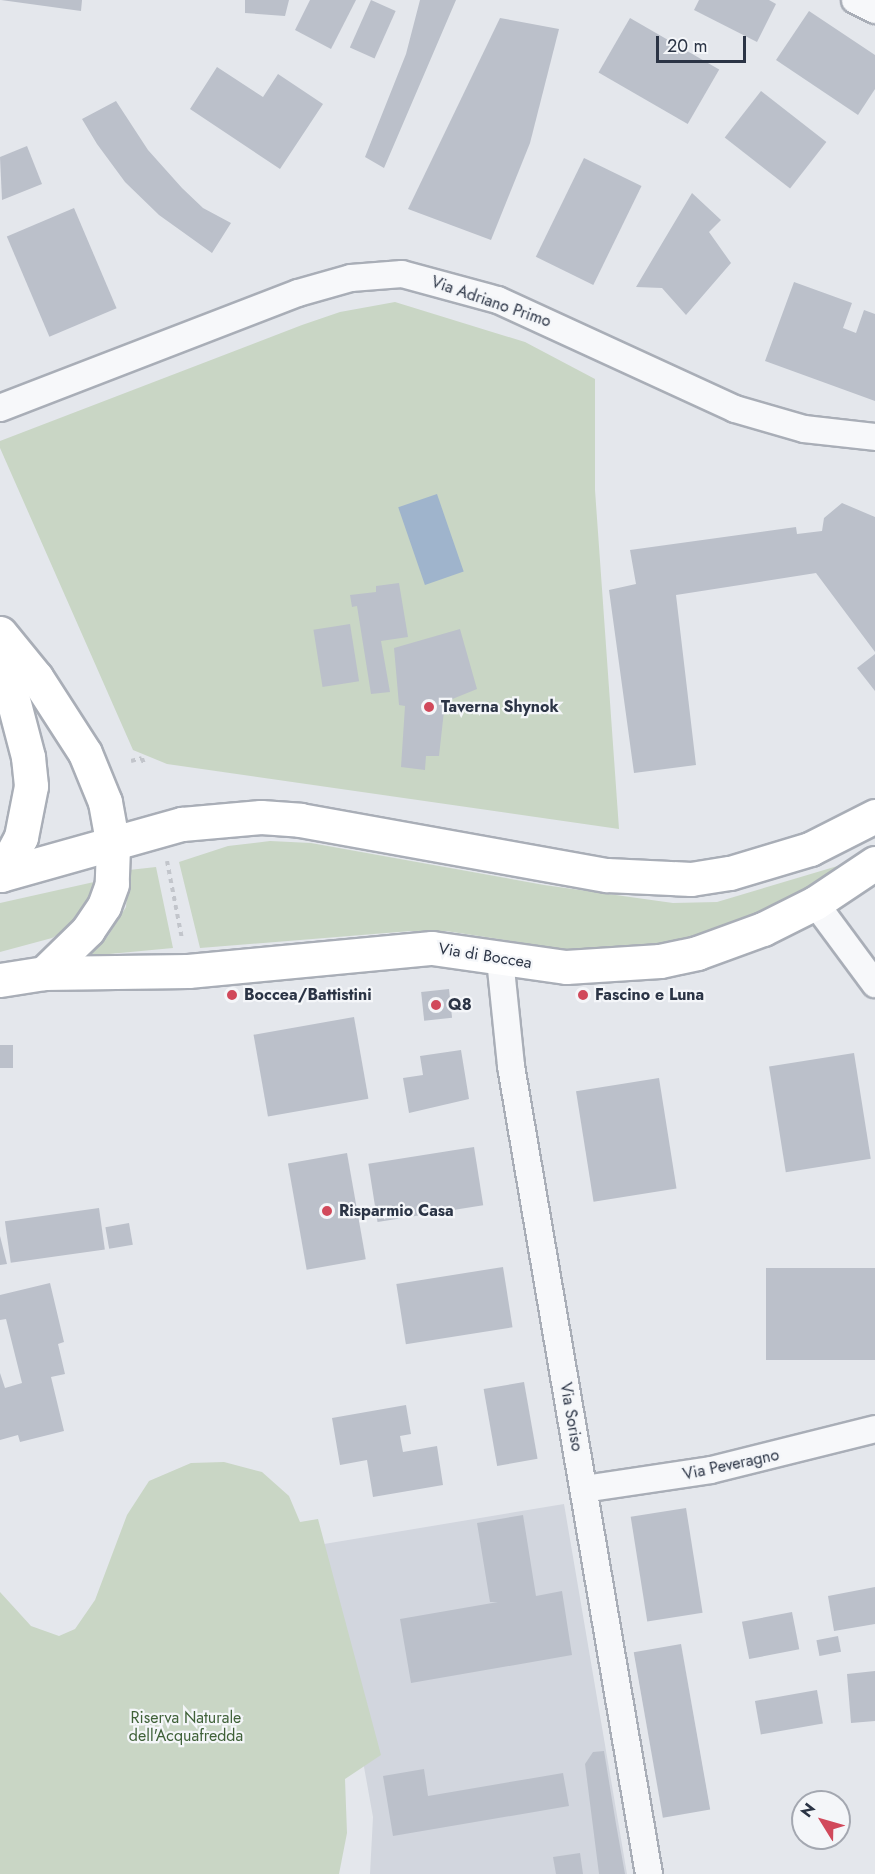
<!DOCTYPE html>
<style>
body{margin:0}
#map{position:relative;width:875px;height:1874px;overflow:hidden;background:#e4e7ec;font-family:Jost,sans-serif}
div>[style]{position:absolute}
.built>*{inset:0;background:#d2d6de}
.green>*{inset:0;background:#c9d6c5}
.water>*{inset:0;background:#9fb4cc;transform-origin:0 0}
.building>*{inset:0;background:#bbc0ca;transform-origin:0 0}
.path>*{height:4px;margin-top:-2px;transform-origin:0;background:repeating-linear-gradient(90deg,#c2c5cb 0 4.5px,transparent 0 9px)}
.roads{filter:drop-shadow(2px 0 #a9aeb7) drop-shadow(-2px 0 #a9aeb7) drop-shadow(0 2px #a9aeb7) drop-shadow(0 -2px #a9aeb7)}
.street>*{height:26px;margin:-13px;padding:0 13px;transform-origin:13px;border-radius:13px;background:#f7f8fa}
.secondary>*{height:33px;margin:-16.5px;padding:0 16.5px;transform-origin:16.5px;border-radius:16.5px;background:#fff}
.dots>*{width:16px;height:16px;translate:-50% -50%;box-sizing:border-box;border:3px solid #f4f6f9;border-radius:50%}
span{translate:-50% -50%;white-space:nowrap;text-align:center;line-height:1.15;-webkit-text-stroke:4.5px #f4f6f9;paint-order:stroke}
.street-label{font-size:16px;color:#2b3445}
.poi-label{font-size:16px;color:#2b3445;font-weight:700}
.left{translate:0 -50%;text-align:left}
.park-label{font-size:16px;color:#3f6138}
.north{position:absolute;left:791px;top:1790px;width:60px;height:60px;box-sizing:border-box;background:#f4f6f9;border:2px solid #a4a8b1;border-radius:50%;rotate:307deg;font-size:16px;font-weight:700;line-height:24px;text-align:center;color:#2b3445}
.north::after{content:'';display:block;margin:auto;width:21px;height:27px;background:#d1495b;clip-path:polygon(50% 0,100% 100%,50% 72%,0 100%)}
.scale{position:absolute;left:656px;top:36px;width:90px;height:27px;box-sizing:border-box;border:3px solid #2b3445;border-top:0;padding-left:8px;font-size:18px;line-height:21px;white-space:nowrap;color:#2b3445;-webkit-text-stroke:4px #f4f6f9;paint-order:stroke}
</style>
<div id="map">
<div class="built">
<div style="clip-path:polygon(564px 1504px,627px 1874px,370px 1874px,373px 1817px,324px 1544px)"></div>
</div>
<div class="green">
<div style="clip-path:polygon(395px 302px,525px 342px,595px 379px,595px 490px,619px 829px,167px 764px,133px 750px,0 448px,0 441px,302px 325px,340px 312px)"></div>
<div style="clip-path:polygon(270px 841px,311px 843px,544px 885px,673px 903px,717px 902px,851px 862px,796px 898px,691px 942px,589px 953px,446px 931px,411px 931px,200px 948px,179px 862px,228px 846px)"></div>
<div style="clip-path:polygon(156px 867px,173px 948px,88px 956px,108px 936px,126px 907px,129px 870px)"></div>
<div style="clip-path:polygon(94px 882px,95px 898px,73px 926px,52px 938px,0 952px,0 903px)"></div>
<div style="clip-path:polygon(224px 1462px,262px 1472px,289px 1496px,300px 1522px,318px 1519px,381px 1755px,345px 1779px,347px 1833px,339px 1874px,0 1874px,0 1592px,31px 1626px,59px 1636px,75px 1629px,95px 1600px,127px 1515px,149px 1481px,191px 1463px)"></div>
</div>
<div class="water">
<div style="left:437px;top:494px;width:82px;height:41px;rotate:71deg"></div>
</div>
<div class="building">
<div style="clip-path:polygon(1px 0,82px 0,81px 11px)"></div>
<div style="clip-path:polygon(245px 0,289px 0,285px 16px,245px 13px)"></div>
<div style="clip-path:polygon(310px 0,356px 0,331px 49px,295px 30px)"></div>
<div style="left:371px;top:0;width:27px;height:52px;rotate:24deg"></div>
<div style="clip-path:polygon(420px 0,456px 0,384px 168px,365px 157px,406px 54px)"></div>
<div style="clip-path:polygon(699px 0,769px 0,776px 4px,757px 42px,694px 10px)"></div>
<div style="clip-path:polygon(809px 11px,875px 55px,875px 89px,858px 115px,776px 60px)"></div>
<div style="clip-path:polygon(500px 18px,559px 29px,530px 143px,491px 240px,408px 209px)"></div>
<div style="left:630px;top:18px;width:103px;height:63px;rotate:30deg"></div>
<div style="clip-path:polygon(217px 67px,263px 97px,278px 74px,323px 104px,280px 169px,190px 109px)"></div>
<div style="left:761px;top:91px;width:83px;height:59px;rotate:38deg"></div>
<div style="clip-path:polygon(116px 101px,148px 150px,182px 188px,203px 208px,231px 223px,212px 253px,159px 215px,125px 182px,97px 144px,82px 119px)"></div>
<div style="clip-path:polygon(27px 146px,42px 184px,2px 200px,0 157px)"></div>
<div style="left:584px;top:158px;width:64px;height:110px;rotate:26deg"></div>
<div style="clip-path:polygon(692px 193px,721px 220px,709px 232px,731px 263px,686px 315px,662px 288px,636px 287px)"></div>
<div style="left:74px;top:208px;width:109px;height:73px;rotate:67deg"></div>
<div style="clip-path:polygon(794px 282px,852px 303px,843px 328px,856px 333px,864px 310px,875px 314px,875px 401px,765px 361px)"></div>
<div style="clip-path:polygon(842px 503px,875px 517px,875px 652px,816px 573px,676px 595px,696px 765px,634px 773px,609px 590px,636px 584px,630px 550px,796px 527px,797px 534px,822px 531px,824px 518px)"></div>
<div style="clip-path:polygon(399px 583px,408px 637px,381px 641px,390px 692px,371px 694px,357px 606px,352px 607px,350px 595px,376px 592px,376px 586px)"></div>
<div style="left:350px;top:624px;width:58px;height:37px;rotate:81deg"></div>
<div style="clip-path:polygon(460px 629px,477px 689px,445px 702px,439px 756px,426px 756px,425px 770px,401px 767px,405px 706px,399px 705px,394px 648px)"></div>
<div style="clip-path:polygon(875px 654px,875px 691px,857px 668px)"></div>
<div style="left:449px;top:989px;width:29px;height:28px;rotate:84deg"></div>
<div style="left:354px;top:1017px;width:83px;height:102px;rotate:80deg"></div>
<div style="left:0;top:1045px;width:13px;height:23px"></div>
<div style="clip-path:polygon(461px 1050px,469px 1099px,409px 1113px,403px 1078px,423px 1075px,420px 1056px)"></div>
<div style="left:854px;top:1053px;width:107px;height:86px;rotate:81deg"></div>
<div style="left:659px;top:1078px;width:112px;height:84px;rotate:81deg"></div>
<div style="left:474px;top:1147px;width:59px;height:107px;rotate:81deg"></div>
<div style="left:347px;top:1153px;width:108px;height:60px;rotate:80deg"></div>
<div style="left:99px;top:1208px;width:42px;height:95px;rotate:82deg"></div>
<div style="left:129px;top:1223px;width:22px;height:24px;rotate:80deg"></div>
<div style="clip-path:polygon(0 1236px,7px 1264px,0 1265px)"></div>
<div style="left:503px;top:1267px;width:61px;height:108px;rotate:81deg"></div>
<div style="left:875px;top:1268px;width:92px;height:109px;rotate:90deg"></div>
<div style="clip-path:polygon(50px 1283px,64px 1342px,58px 1344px,65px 1374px,51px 1377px,64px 1431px,20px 1442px,18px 1435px,0 1440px,0 1373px,5px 1388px,22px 1383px,6px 1319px,0 1320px,0 1295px)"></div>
<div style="left:524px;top:1382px;width:78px;height:41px;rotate:80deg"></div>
<div style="clip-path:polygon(406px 1405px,411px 1434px,400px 1436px,403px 1452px,437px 1446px,443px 1485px,373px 1497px,367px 1460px,340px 1465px,332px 1418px)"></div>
<div style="left:686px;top:1508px;width:106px;height:56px;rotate:81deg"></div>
<div style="clip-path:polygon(523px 1515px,536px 1596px,562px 1591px,572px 1655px,411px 1683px,400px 1619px,498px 1602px,490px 1602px,477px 1523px)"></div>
<div style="clip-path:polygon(875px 1587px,875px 1624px,834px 1631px,828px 1596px)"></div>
<div style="left:792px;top:1612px;width:38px;height:51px;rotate:79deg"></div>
<div style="left:838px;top:1636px;width:16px;height:22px;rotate:79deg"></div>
<div style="left:681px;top:1644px;width:168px;height:48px;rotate:80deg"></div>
<div style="clip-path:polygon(875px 1671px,875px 1721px,851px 1723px,847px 1674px)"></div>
<div style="left:817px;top:1690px;width:34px;height:63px;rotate:80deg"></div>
<div style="clip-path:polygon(604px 1751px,616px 1824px,625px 1874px,599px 1874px,585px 1764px,593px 1752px)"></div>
<div style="clip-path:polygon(424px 1769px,428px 1796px,563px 1773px,569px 1806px,393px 1836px,383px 1776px)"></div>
<div style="clip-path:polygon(580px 1853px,583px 1874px,556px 1874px,553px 1857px)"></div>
</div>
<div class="path">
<div style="left:131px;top:761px;width:11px;rotate:-15deg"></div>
<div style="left:142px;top:758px;width:6px;rotate:72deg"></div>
<div style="left:167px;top:861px;width:79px;rotate:79.1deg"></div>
</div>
<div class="roads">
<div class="street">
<div style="left:855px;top:0;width:22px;rotate:27deg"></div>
<div style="left:0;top:408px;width:319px;rotate:-21.1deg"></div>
<div style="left:298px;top:293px;width:55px;rotate:-15.8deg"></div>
<div style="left:351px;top:278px;width:51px;rotate:-4.5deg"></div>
<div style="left:402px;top:274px;width:99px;rotate:15.2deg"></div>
<div style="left:498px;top:300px;width:261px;rotate:24.7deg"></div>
<div style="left:735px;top:409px;width:72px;rotate:16.2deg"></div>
<div style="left:804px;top:429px;width:71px;rotate:6.4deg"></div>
<div style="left:815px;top:903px;width:101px;rotate:53.5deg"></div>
<div style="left:500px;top:959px;width:108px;rotate:84.1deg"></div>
<div style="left:511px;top:1066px;width:820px;rotate:80.31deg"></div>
<div style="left:584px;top:1489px;width:128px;rotate:-8.5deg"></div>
<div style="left:711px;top:1470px;width:169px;rotate:-14deg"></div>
</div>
<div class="secondary">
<div style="left:0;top:633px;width:57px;rotate:50.7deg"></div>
<div style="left:36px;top:677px;width:90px;rotate:57.2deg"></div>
<div style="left:85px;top:753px;width:53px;rotate:67.8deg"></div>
<div style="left:105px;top:802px;width:45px;rotate:79.7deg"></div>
<div style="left:113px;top:846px;width:38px;rotate:92deg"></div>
<div style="left:112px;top:884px;width:23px;rotate:110deg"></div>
<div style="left:104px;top:906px;width:29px;rotate:124deg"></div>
<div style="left:88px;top:930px;width:62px;rotate:135.7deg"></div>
<div style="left:0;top:650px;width:111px;rotate:75.3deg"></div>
<div style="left:28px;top:757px;width:29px;rotate:84deg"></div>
<div style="left:31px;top:786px;width:52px;rotate:101.1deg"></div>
<div style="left:21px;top:837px;width:43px;rotate:117.8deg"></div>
<div style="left:0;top:875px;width:189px;rotate:-15.7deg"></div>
<div style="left:182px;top:824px;width:79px;rotate:-5.1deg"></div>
<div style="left:261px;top:817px;width:39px;rotate:4deg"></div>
<div style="left:300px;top:820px;width:312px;rotate:10.2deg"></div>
<div style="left:607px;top:875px;width:84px;rotate:2.7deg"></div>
<div style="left:691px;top:879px;width:39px;rotate:-9deg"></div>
<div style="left:730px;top:873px;width:84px;rotate:-16.7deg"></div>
<div style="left:810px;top:849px;width:73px;rotate:-26.9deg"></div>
<div style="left:0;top:980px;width:45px;rotate:-9deg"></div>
<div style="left:44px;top:973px;width:144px;rotate:-0.8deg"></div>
<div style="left:188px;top:971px;width:245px;rotate:-5.4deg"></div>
<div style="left:432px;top:948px;width:135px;rotate:8.1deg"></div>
<div style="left:566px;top:967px;width:94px;rotate:-3.7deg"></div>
<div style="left:660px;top:961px;width:38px;rotate:-12deg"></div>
<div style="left:697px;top:953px;width:70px;rotate:-20deg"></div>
<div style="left:763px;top:929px;width:58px;rotate:-26.6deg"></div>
<div style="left:815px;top:903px;width:72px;rotate:-33.7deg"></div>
</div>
</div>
<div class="dots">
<div style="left:429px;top:707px;background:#d1495b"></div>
<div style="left:232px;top:995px;background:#d1495b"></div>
<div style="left:583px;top:995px;background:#d1495b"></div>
<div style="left:436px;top:1005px;background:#d1495b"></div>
<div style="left:327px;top:1211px;background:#d1495b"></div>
</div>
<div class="street-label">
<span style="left:491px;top:302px;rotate:19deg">Via Adriano Primo</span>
<span style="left:485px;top:956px;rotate:9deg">Via di Boccea</span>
<span style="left:571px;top:1417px;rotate:80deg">Via Soriso</span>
<span style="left:731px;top:1465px;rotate:-12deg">Via Peveragno</span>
</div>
<div class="poi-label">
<span class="left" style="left:441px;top:707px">Taverna Shynok</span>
<span class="left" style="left:244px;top:995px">Boccea/Battistini</span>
<span class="left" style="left:595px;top:995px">Fascino e Luna</span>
<span class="left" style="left:448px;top:1005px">Q8</span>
<span class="left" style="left:339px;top:1211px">Risparmio Casa</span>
</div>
<div class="park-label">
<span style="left:186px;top:1727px">Riserva Naturale<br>dell'Acquafredda</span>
</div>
<div class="north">N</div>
<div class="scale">20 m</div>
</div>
